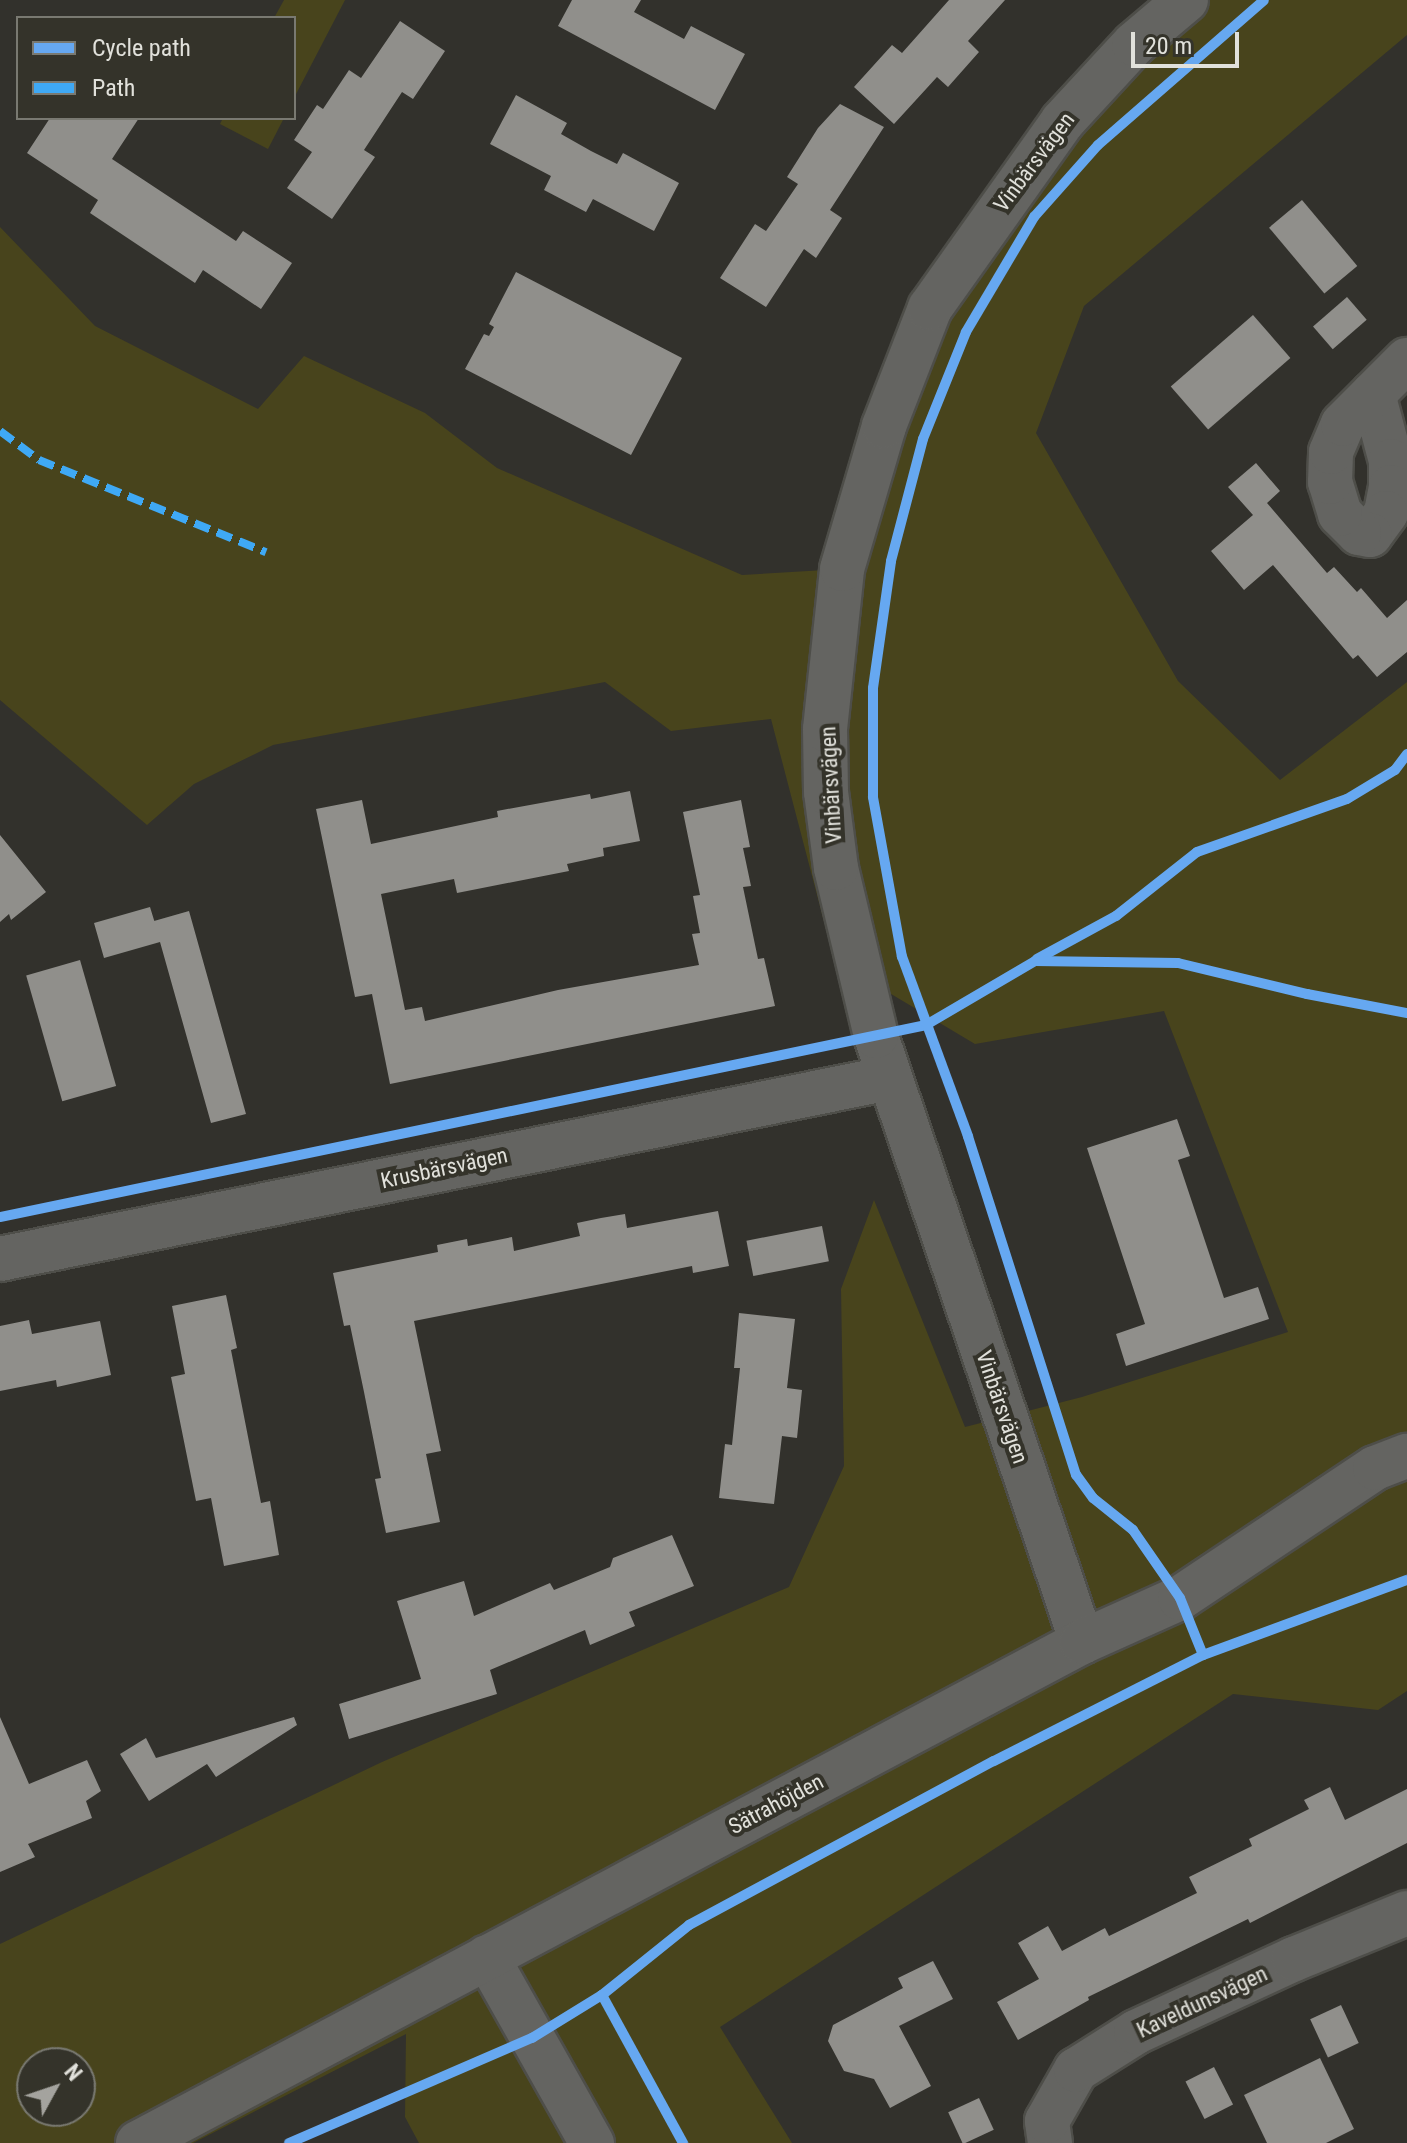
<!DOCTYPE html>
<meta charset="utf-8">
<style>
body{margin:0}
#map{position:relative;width:1407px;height:2143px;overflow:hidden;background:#32312c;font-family:"Roboto Condensed",sans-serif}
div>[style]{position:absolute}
.green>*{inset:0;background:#48441c}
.building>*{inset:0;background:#908f8b;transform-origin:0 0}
.roads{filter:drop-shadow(2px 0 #4e4e49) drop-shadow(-2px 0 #4e4e49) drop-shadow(0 2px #4e4e49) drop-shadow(0 -2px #4e4e49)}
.minor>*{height:44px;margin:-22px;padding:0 22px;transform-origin:22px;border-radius:22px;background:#646461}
.quiet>*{height:8px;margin-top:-4px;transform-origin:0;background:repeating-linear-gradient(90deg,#3fa9f5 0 16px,transparent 0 24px)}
.cycleway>*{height:10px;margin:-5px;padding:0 5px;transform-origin:5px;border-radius:5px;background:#66a8f1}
span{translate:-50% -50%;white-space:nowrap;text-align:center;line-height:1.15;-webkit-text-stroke:8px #34332a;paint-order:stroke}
.street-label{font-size:22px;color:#e1e1db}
.legend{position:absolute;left:16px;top:16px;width:280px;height:104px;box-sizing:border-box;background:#34332a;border:2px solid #797971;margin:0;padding:10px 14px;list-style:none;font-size:24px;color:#e1e1db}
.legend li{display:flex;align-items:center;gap:16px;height:40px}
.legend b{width:40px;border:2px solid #797971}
.north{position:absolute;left:16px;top:2047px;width:80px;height:80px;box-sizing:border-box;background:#34332a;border:2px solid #797971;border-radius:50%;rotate:50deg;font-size:22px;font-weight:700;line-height:32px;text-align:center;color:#e1e1db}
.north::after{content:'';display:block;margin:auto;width:28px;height:36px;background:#a4a39e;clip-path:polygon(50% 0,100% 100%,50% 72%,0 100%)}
.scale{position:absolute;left:1131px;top:32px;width:108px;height:36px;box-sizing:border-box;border:4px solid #e1e1db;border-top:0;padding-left:10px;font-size:24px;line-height:28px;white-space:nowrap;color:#e1e1db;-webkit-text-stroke:6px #34332a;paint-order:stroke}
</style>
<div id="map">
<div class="green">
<div style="clip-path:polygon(284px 0,345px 0,294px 98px,294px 18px,274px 18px)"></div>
<div style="clip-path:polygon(evenodd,1175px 0,1407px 0,1407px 35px,1084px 306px,1036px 433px,1178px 681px,1280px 780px,1407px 682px,1407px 1691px,1378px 1710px,1233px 1694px,720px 2027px,792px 2143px,419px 2143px,405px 2117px,406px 2034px,193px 2143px,0 2143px,0 1944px,382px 1762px,789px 1587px,844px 1466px,841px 1289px,874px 1200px,965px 1427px,1082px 1397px,1288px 1332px,1164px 1011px,975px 1044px,834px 960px,771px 719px,671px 731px,605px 682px,273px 745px,194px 784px,147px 825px,0 700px,0 227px,95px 326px,258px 409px,304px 356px,425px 413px,497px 468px,742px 575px,842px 569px,969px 247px,1175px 0,32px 2063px,80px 2063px,80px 2111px,32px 2111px,32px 2063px)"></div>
<div style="clip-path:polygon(223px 118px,284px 118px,268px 149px,220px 124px)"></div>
</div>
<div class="building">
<div style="clip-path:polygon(572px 0,641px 0,634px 12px,684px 39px,691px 26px,745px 54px,715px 110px,558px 26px)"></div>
<div style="clip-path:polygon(949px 0,1005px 0,968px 41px,979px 52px,948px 87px,937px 77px,894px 124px,854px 87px,892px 45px,902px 53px)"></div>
<div style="clip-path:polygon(400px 21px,445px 51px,413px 99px,402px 92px,364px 150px,375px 157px,332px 219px,287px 188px,312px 152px,294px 140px,317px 105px,323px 109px,349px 70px,361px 78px)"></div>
<div style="clip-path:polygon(516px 95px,567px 123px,561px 134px,591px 151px,617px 164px,623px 153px,679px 183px,654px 231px,593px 199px,586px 212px,544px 190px,551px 176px,490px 144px)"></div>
<div style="clip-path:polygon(840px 104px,884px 127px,830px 210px,842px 218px,816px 258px,804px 249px,766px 307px,720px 278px,755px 224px,766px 231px,798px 184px,787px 177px,818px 128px)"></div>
<div style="clip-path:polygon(50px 118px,139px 118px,112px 159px,236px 241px,243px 231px,292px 263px,261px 309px,203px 270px,195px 283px,90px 213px,98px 200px,27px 153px)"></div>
<div style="left:1302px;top:200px;width:86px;height:43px;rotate:50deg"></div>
<div style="clip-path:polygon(516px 272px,682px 358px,631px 455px,465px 369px,484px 334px,489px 336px,494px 327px,489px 324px)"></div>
<div style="left:1347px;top:297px;width:30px;height:45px;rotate:49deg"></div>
<div style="left:1253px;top:315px;width:57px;height:109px;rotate:49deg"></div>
<div style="clip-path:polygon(1256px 463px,1280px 491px,1267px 503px,1327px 573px,1334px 567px,1357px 592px,1361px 588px,1387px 618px,1407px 600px,1407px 652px,1377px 677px,1358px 655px,1353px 659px,1273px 565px,1244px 590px,1211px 551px,1253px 515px,1228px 487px)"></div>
<div style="clip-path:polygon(630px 791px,640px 841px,603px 848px,604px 856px,567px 864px,569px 871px,457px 893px,454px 879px,381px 894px,405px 1010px,422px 1007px,425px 1021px,558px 990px,699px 965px,692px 934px,700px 933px,693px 896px,700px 895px,683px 812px,741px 800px,750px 847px,743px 848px,751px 886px,743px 887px,758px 959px,764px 958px,775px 1006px,390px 1084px,372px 994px,355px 997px,316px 809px,362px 800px,371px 844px,498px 817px,497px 811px,590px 794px,591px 799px)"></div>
<div style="clip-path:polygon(0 835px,46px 892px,11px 920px,9px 914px,0 922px)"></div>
<div style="clip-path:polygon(150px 907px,158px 933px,154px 921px,189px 911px,246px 1114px,211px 1123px,160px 942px,104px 958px,94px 923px)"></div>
<div style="left:80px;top:960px;width:131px;height:56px;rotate:74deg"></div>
<div style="clip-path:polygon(1177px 1119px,1190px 1156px,1178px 1160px,1224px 1298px,1258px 1287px,1269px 1319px,1126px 1366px,1116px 1334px,1145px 1324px,1087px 1148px)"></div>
<div style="clip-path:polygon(718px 1211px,729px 1266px,693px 1273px,692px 1266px,414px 1321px,441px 1451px,426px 1454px,440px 1522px,386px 1533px,375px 1479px,381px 1478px,364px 1392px,350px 1325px,344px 1326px,333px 1273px,438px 1252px,437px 1245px,467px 1239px,468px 1246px,512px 1237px,514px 1251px,580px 1236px,577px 1223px,601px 1218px,625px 1214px,627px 1228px)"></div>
<div style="left:822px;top:1226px;width:36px;height:77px;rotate:79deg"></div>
<div style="clip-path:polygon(226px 1295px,237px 1348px,231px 1350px,261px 1503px,270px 1501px,279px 1555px,224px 1566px,211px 1498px,196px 1501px,171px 1377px,185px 1374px,172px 1306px)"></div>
<div style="clip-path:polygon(739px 1313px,795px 1319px,787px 1388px,802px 1390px,797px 1438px,782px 1436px,774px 1504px,719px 1498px,725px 1444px,732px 1445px,740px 1368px,734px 1368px)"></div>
<div style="clip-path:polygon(29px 1320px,32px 1334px,100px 1321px,111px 1375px,57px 1387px,56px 1380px,0 1391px,0 1326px)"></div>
<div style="clip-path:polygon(672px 1535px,694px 1586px,629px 1612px,635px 1626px,590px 1645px,585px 1630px,490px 1670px,497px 1694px,349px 1739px,339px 1704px,421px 1679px,397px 1601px,464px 1581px,474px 1616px,550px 1583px,554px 1590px,610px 1567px,613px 1558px)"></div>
<div style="clip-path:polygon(0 1717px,29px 1784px,87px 1760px,101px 1791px,86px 1801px,92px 1818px,28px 1844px,35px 1857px,0 1872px)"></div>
<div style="clip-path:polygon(294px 1717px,297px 1725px,216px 1777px,207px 1764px,149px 1801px,120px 1754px,146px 1738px,156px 1758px)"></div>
<div style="clip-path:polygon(1330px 1787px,1345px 1820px,1407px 1789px,1407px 1843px,1250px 1923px,1248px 1919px,1088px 1997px,1089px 2000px,1018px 2040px,997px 2002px,1039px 1979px,1018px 1943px,1048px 1926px,1062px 1951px,1105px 1928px,1109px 1936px,1197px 1893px,1189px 1877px,1252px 1846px,1249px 1839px,1309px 1809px,1304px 1800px)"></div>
<div style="clip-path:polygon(933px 1961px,953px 1999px,899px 2026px,931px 2086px,890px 2108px,874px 2079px,844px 2071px,828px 2041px,833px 2025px,903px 1988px,898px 1978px)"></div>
<div style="left:1341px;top:2005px;width:42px;height:34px;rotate:65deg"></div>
<div style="clip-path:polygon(1320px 2058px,1354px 2129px,1326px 2143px,1267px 2143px,1244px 2095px)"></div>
<div style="left:1214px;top:2067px;width:42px;height:32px;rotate:63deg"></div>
<div style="left:979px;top:2098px;width:35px;height:34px;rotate:65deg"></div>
</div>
<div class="roads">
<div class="minor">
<div style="left:1373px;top:394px;width:69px;rotate:75deg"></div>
<div style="left:1391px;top:461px;width:26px;rotate:90deg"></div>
<div style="left:1391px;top:487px;width:26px;rotate:101deg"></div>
<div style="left:1386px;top:513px;width:27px;rotate:126deg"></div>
<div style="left:1370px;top:535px;width:11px;rotate:-170deg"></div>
<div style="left:1359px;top:533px;width:27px;rotate:-135deg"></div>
<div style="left:1340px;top:514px;width:34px;rotate:-107deg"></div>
<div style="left:1330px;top:482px;width:30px;rotate:-88deg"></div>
<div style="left:1331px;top:452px;width:30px;rotate:-67deg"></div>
<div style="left:1343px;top:424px;width:91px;rotate:-45deg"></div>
<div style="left:0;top:1259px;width:907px;rotate:-11.51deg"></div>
<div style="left:1082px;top:1642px;width:640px;rotate:-108.77deg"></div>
<div style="left:876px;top:1036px;width:173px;rotate:-103.4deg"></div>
<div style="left:836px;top:868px;width:77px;rotate:-97.5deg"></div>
<div style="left:826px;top:792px;width:63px;rotate:-90.9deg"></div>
<div style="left:825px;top:729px;width:161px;rotate:-83.9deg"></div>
<div style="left:842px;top:569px;width:149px;rotate:-73.6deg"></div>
<div style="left:884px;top:426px;width:127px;rotate:-68.7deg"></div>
<div style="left:930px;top:308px;width:228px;rotate:-54.6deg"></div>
<div style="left:1062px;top:122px;width:106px;rotate:-47.3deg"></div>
<div style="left:1134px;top:44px;width:68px;rotate:-40.2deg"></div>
<div style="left:487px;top:1957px;width:214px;rotate:60.6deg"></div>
<div style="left:138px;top:2143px;width:1069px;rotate:-27.96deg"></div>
<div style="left:1082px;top:1642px;width:107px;rotate:-24.2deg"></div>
<div style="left:1180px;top:1598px;width:234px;rotate:-33.7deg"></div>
<div style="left:1375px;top:1468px;width:34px;rotate:-21deg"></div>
<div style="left:1050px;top:2143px;width:22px;rotate:-98deg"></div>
<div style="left:1047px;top:2121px;width:59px;rotate:-60.4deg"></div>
<div style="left:1076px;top:2070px;width:71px;rotate:-32.3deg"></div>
<div style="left:1136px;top:2032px;width:174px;rotate:-24.8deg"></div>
<div style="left:1294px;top:1959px;width:122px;rotate:-22.2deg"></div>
</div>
</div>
<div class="quiet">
<div style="left:0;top:431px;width:49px;rotate:36.6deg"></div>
<div style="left:39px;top:460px;width:245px;rotate:22.1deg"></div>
</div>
<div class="cycleway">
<div style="left:1037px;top:959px;width:90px;rotate:-28.6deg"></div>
<div style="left:1116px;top:916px;width:103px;rotate:-38.3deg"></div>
<div style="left:1197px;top:852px;width:159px;rotate:-19.5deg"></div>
<div style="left:1347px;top:799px;width:56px;rotate:-31.1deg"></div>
<div style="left:1395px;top:770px;width:20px;rotate:-53deg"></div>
<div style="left:0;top:1217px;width:946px;rotate:-11.71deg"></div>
<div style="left:926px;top:1025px;width:126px;rotate:-30.4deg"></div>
<div style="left:1035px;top:961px;width:143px;rotate:0.8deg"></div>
<div style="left:1178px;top:963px;width:133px;rotate:13.5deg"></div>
<div style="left:1307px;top:994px;width:102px;rotate:10.8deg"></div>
<div style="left:1203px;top:1655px;width:61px;rotate:-112deg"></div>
<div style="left:1180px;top:1598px;width:83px;rotate:-124.7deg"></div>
<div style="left:1133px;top:1530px;width:51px;rotate:-141.3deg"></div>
<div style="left:1093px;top:1498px;width:29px;rotate:-126deg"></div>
<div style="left:1076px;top:1475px;width:356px;rotate:-107.7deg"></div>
<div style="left:968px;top:1136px;width:191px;rotate:-110.2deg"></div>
<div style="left:902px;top:957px;width:163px;rotate:-100.3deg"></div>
<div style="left:873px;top:797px;width:109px;rotate:-90deg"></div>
<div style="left:873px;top:688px;width:128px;rotate:-81.9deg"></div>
<div style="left:891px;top:561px;width:126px;rotate:-75.3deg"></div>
<div style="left:923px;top:439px;width:115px;rotate:-68.1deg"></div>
<div style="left:966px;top:332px;width:134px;rotate:-59.4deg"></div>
<div style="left:1034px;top:217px;width:96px;rotate:-48.4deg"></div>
<div style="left:1098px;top:145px;width:220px;rotate:-41.1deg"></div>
<div style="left:602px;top:1995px;width:169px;rotate:61.3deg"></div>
<div style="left:289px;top:2143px;width:265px;rotate:-23.4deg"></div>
<div style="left:532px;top:2038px;width:82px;rotate:-31.6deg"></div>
<div style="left:602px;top:1995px;width:112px;rotate:-38.8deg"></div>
<div style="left:689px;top:1925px;width:346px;rotate:-28.3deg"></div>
<div style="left:994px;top:1761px;width:234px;rotate:-26.9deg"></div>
<div style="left:1203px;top:1655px;width:217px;rotate:-20.2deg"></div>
</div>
<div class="street-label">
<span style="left:1034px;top:162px;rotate:-53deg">Vinbärsvägen</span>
<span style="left:831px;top:785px;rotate:-93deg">Vinbärsvägen</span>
<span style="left:444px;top:1168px;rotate:-12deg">Krusbärsvägen</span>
<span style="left:1002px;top:1407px;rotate:71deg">Vinbärsvägen</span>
<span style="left:776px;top:1804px;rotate:-28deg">Sätrahöjden</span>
<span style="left:1202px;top:2002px;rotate:-25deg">Kaveldunsvägen</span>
</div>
<ul class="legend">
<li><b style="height:10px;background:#66a8f1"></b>Cycle path</li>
<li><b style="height:10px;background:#3fa9f5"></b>Path</li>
</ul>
<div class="north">N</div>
<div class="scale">20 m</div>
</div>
